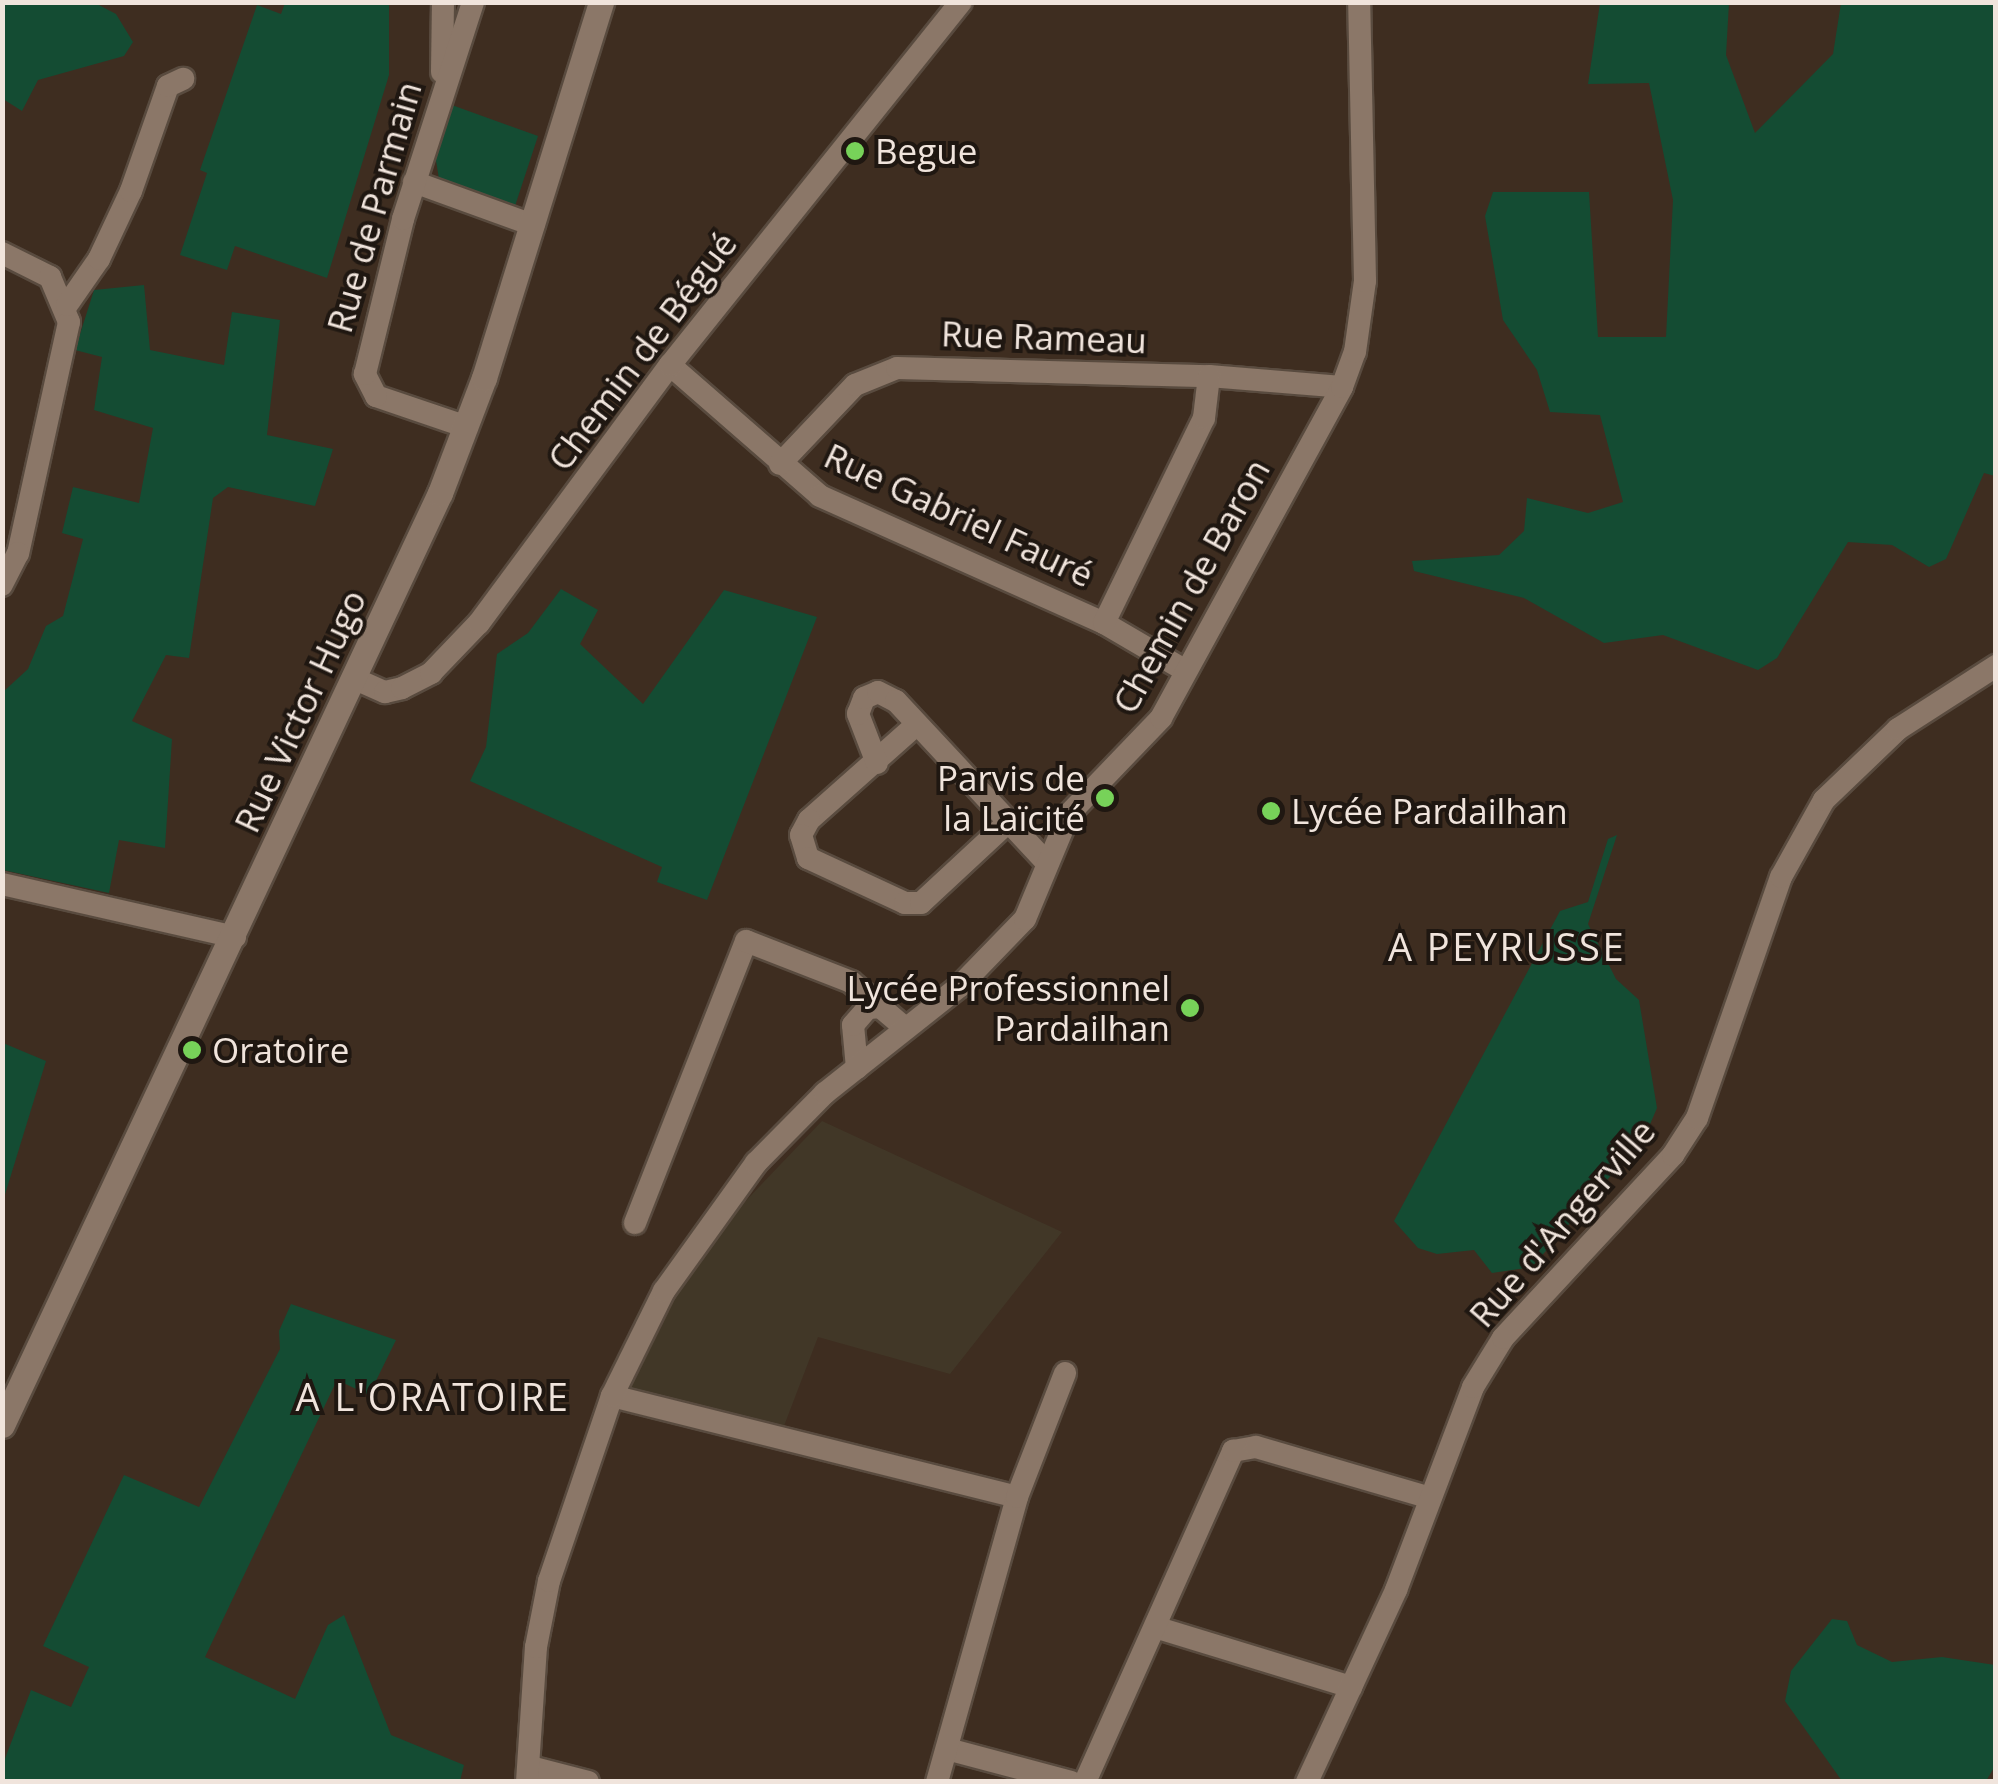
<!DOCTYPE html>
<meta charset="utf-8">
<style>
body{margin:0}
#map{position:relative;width:1998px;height:1784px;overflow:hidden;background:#3e2d20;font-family:"Open Sans",sans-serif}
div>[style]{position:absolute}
.commercial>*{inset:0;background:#413727}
.green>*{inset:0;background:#144c33}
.roads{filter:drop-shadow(2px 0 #594b3f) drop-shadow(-2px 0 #594b3f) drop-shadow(0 2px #594b3f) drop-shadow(0 -2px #594b3f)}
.minor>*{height:22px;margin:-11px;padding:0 11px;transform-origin:11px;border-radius:11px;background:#8b7768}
.secondary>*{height:25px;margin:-12.5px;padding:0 12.5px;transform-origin:12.5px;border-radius:12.5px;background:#8b7768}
.dots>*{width:28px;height:28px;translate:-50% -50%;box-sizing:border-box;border:5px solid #1f1711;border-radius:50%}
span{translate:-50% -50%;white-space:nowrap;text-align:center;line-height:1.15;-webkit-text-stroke:8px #1f1711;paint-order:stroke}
.poi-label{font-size:35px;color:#f0e4dc}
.left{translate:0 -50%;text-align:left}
.right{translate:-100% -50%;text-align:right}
.street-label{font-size:35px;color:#f0e4dc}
.neighbourhood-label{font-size:38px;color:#f0e4dc;letter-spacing:2.5px}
.frame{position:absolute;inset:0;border:5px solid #f0e4dc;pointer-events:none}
</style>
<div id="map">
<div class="commercial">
<div style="clip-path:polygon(822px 1121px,1062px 1232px,950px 1374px,818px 1337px,784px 1426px,628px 1392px,680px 1289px,735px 1212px)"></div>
</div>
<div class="green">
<div style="clip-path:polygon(2px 3px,95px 3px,116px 14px,133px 42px,124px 56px,38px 80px,22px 111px,3px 99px)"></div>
<div style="clip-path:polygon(285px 3px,389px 3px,389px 75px,327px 278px,235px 246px,227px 270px,180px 255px,207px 173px,200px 170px,257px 5px,281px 14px)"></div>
<div style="clip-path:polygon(1600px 3px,1729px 3px,1726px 55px,1755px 133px,1833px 54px,1841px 3px,1995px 3px,1995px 476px,1984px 473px,1946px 559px,1929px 567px,1892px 545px,1848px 542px,1777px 658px,1758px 670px,1663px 635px,1604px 643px,1524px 598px,1414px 571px,1412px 561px,1499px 555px,1524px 531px,1527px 498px,1588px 513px,1623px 502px,1600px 415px,1550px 412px,1537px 370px,1503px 320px,1485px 216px,1493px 192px,1589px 192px,1598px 337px,1666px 337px,1673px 200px,1649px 83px,1588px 84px)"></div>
<div style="clip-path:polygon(449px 104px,538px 136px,515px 206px,439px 179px,435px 154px)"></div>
<div style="clip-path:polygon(144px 285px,150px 350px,224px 365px,232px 312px,280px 320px,267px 435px,333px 449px,315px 506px,228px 487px,213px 498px,189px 658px,166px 655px,132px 721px,172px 739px,165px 848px,119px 840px,109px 893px,3px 870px,3px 692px,28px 669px,46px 626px,63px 616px,83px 539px,62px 533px,73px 487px,139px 503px,153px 428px,94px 410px,102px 357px,75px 350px,94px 290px)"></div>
<div style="clip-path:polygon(561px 589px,598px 610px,580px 644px,643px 704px,724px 590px,817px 617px,707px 900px,657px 882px,662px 867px,470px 781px,486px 747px,497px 654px,528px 633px)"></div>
<div style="clip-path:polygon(1617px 835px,1588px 924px,1616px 979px,1639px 1000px,1657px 1108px,1645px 1136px,1532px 1267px,1492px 1273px,1474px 1250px,1437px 1254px,1418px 1248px,1394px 1221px,1560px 911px,1588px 902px,1608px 839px)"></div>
<div style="clip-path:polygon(3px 1043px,46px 1061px,3px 1201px)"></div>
<div style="clip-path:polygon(291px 1304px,396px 1340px,369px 1395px,337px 1380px,205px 1657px,295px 1699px,328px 1625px,344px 1615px,391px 1735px,464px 1765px,460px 1781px,3px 1781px,3px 1764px,31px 1690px,71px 1707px,89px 1667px,43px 1646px,124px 1475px,199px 1507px,280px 1349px,279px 1331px)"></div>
<div style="clip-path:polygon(1832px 1619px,1847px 1621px,1857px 1645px,1892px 1662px,1942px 1657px,1995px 1665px,1995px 1766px,1986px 1781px,1842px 1781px,1785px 1701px,1791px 1671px)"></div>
</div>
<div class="roads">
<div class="minor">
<div style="left:442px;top:72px;width:70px;rotate:-89.2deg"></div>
<div style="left:414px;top:182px;width:127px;rotate:19.9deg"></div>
<div style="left:2px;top:253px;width:54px;rotate:26.6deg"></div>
<div style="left:50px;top:277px;width:49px;rotate:67.1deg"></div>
<div style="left:69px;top:322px;width:237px;rotate:102.4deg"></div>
<div style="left:18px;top:553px;width:36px;rotate:117deg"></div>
<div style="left:67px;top:305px;width:56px;rotate:-55.2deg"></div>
<div style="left:99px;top:259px;width:75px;rotate:-64.8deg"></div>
<div style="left:131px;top:191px;width:111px;rotate:-70.6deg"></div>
<div style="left:168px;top:86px;width:17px;rotate:-25deg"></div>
<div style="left:670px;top:365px;width:199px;rotate:41.1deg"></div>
<div style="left:820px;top:496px;width:311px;rotate:24.1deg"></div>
<div style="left:1104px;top:623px;width:95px;rotate:30.3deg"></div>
<div style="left:467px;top:427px;width:96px;rotate:-161.2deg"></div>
<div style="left:376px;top:396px;width:25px;rotate:-117deg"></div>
<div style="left:365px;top:374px;width:160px;rotate:-76.2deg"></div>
<div style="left:403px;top:219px;width:228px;rotate:-72.1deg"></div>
<div style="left:780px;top:464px;width:109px;rotate:-46.5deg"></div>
<div style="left:855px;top:385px;width:45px;rotate:-22deg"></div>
<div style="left:897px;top:368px;width:312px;rotate:1.5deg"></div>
<div style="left:1209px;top:376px;width:133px;rotate:4.7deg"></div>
<div style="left:1104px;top:623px;width:228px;rotate:-64deg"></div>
<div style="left:1204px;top:418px;width:42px;rotate:-83.2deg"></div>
<div style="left:353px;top:678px;width:35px;rotate:24deg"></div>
<div style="left:385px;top:692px;width:17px;rotate:-13deg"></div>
<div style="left:402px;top:688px;width:33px;rotate:-27deg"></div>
<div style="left:431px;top:673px;width:69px;rotate:-46.2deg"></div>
<div style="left:479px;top:623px;width:321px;rotate:-53.5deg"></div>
<div style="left:670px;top:365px;width:465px;rotate:-51.3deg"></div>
<div style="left:916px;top:725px;width:143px;rotate:138.4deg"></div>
<div style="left:809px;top:820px;width:17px;rotate:118deg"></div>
<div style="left:801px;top:835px;width:24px;rotate:73deg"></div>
<div style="left:808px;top:858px;width:107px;rotate:24.9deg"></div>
<div style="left:905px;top:903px;width:16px"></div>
<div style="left:921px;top:903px;width:115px;rotate:-42.9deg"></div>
<div style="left:877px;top:763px;width:53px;rotate:-111.2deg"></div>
<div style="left:858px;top:714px;width:17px;rotate:-69deg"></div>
<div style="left:864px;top:698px;width:15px;rotate:-23deg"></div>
<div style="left:878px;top:692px;width:20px;rotate:27deg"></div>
<div style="left:896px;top:701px;width:221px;rotate:47deg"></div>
<div style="left:2px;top:884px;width:239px;rotate:12.8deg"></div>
<div style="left:857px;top:1068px;width:43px;rotate:-95.3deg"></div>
<div style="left:853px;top:1025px;width:23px;rotate:-49deg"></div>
<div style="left:868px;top:1008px;width:15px;rotate:-4deg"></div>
<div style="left:635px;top:1223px;width:303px;rotate:-68.5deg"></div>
<div style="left:746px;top:941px;width:113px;rotate:21.3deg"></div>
<div style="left:851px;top:982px;width:70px;rotate:40.3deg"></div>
<div style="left:612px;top:1396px;width:417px;rotate:14deg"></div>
<div style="left:1158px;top:1628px;width:202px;rotate:17deg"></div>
<div style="left:951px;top:1750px;width:124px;rotate:14.9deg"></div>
<div style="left:530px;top:1767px;width:60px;rotate:14.5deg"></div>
<div style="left:527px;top:1782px;width:135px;rotate:-86.2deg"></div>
<div style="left:536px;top:1647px;width:67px;rotate:-78.9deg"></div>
<div style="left:549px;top:1581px;width:195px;rotate:-71.2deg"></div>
<div style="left:612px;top:1396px;width:117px;rotate:-63.7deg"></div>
<div style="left:664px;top:1291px;width:158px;rotate:-54.3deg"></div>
<div style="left:756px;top:1163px;width:98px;rotate:-45.4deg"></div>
<div style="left:825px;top:1093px;width:172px;rotate:-38.4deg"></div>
<div style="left:960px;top:986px;width:93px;rotate:-45.9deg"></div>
<div style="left:1025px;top:919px;width:114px;rotate:-67.3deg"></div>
<div style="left:1069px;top:814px;width:133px;rotate:-46.2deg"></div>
<div style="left:1161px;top:718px;width:377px;rotate:-61.3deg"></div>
<div style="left:1342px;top:387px;width:37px;rotate:-70deg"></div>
<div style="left:1355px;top:352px;width:72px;rotate:-82deg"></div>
<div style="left:1365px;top:281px;width:279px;rotate:-91.2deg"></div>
<div style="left:937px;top:1782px;width:296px;rotate:-74.3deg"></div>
<div style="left:1017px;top:1497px;width:133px;rotate:-68.8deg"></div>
<div style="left:1085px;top:1782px;width:363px;rotate:-65.9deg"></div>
<div style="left:1233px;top:1451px;width:23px;rotate:-10deg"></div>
<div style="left:1256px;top:1447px;width:178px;rotate:16.3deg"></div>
<div style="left:1307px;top:1782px;width:212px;rotate:-65.1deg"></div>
<div style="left:1396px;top:1590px;width:217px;rotate:-69.2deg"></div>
<div style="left:1473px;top:1387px;width:57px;rotate:-58.5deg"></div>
<div style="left:1503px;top:1338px;width:250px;rotate:-47.1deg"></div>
<div style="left:1673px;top:1155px;width:44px;rotate:-57deg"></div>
<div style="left:1697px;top:1118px;width:255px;rotate:-70.8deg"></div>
<div style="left:1781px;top:877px;width:88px;rotate:-60.8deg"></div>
<div style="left:1824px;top:800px;width:103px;rotate:-43.8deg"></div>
<div style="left:1898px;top:729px;width:117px;rotate:-32.7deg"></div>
</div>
<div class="secondary">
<div style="left:2px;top:1425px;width:1030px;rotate:-64.83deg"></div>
<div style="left:440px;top:493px;width:123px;rotate:-69.1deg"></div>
<div style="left:484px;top:378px;width:394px;rotate:-72.7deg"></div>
</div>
</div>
<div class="dots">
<div style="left:855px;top:151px;background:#77d259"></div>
<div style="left:1105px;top:798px;background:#77d259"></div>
<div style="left:1271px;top:811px;background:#77d259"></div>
<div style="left:1190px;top:1008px;background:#77d259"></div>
<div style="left:192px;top:1050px;background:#77d259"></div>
</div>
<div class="poi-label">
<span class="left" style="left:875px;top:151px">Begue</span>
<span class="right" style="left:1085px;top:798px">Parvis de<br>la Laïcité</span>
<span class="left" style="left:1291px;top:811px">Lycée Pardailhan</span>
<span class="right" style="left:1170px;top:1008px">Lycée Professionnel<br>Pardailhan</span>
<span class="left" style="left:212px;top:1050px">Oratoire</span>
</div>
<div class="street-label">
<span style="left:374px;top:207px;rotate:-74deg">Rue de Parmain</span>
<span style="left:1044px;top:337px;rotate:2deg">Rue Rameau</span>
<span style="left:642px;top:351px;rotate:-53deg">Chemin de Bégué</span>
<span style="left:959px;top:515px;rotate:25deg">Rue Gabriel Fauré</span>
<span style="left:1191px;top:586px;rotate:-61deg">Chemin de Baron</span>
<span style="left:300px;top:711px;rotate:-65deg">Rue Victor Hugo</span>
<span style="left:1562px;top:1223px;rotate:-49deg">Rue d'Angerville</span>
</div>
<div class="neighbourhood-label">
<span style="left:1507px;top:947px">A PEYRUSSE</span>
<span style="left:433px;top:1397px">A L'ORATOIRE</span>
</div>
<div class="frame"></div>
</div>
